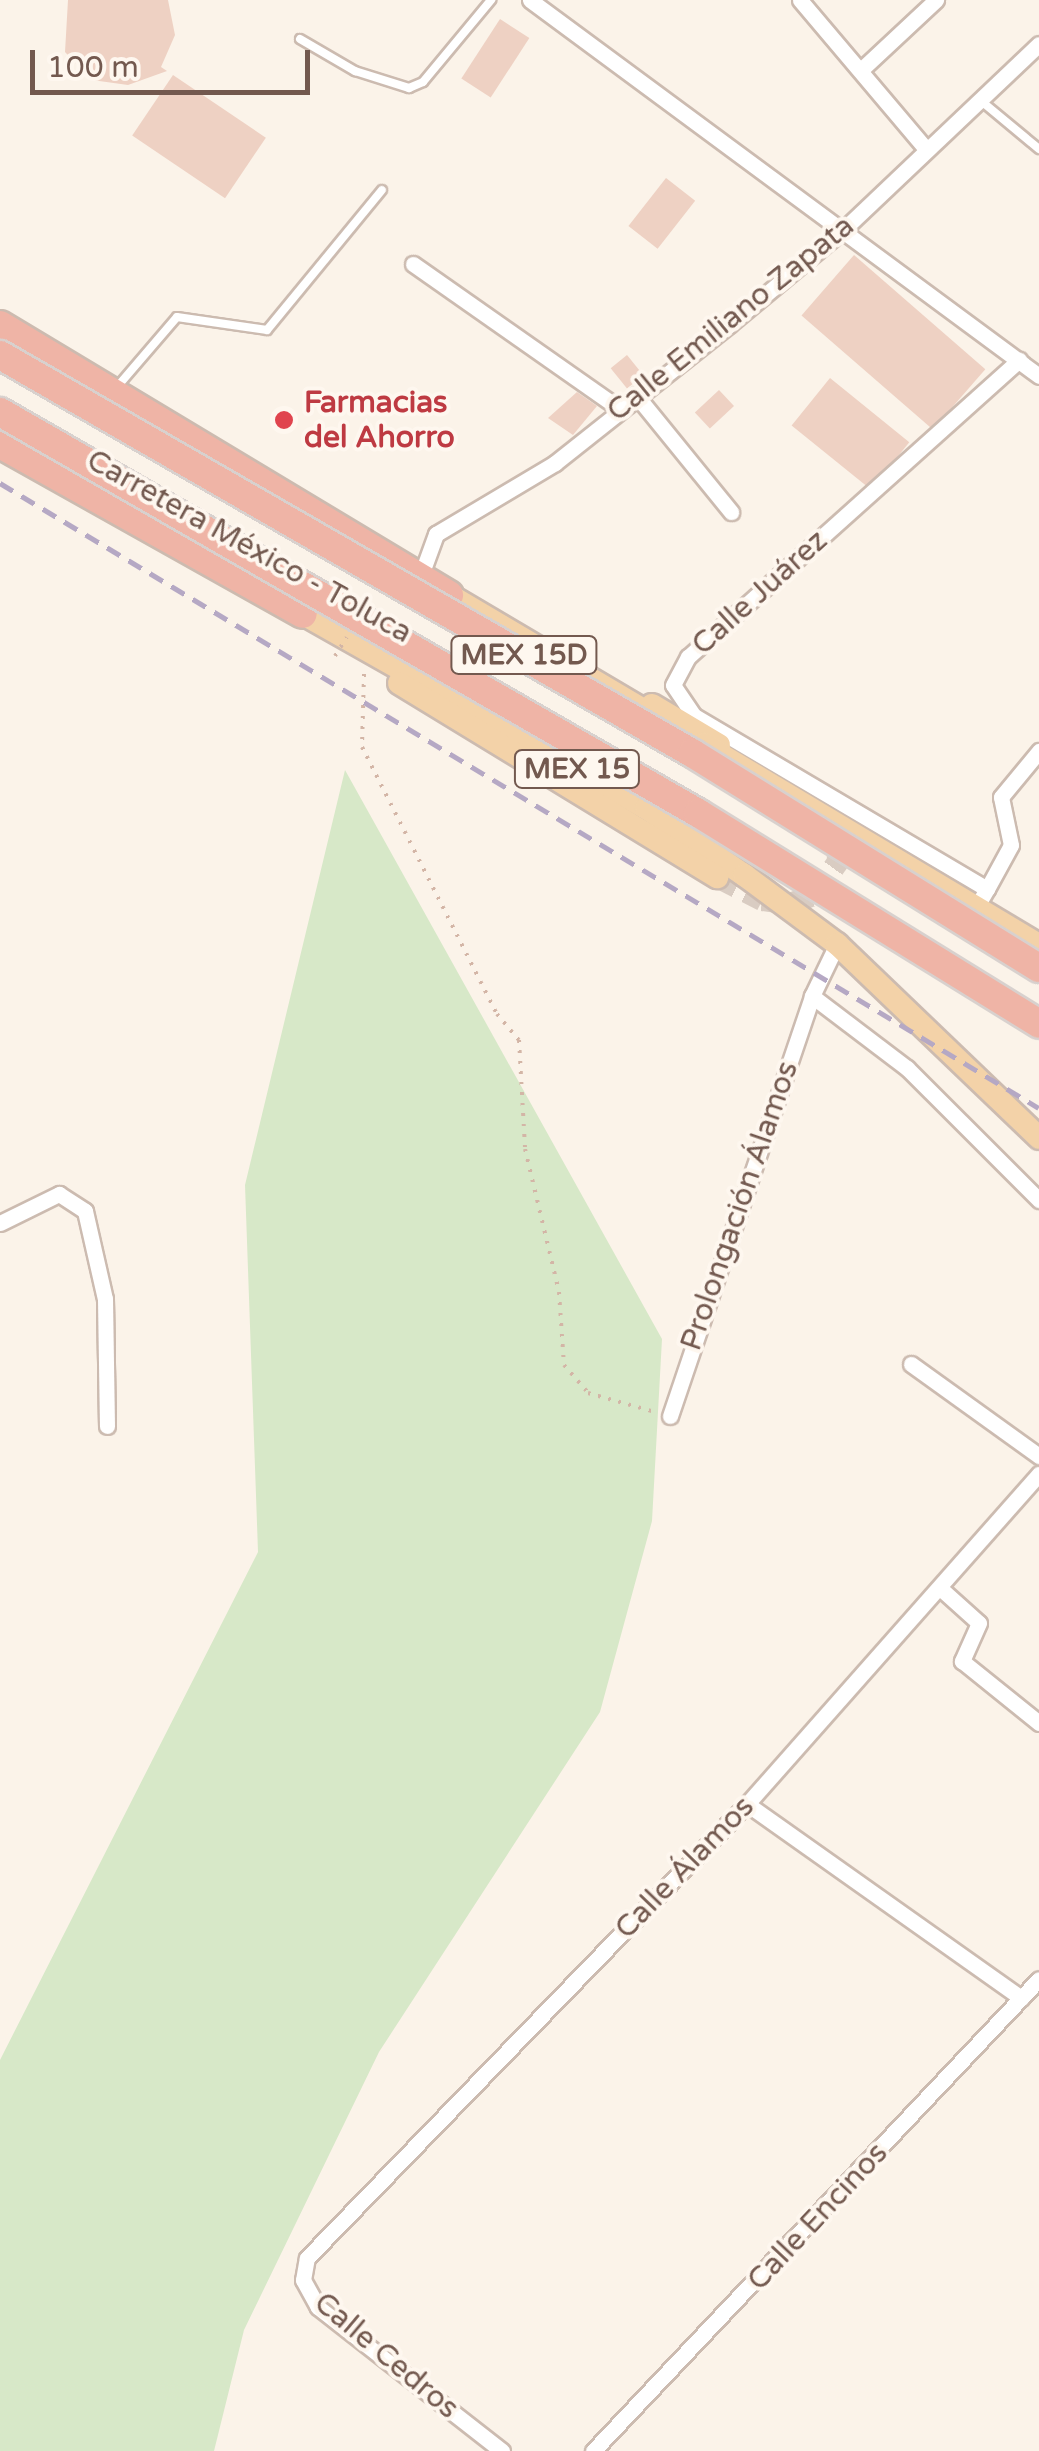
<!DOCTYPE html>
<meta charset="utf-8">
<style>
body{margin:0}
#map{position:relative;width:1039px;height:2451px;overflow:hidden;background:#fbf3e9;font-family:"Varela Round",sans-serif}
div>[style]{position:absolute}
.green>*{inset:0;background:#d7e8c8}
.building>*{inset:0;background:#eed1c3;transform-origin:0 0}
.primary-tunnel>*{height:22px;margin-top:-11px;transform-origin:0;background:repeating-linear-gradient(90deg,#d9ccc2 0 22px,transparent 0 33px)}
.path>*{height:4px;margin-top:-2px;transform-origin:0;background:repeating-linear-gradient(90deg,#d3b5a6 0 2.5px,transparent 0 10.5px)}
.roads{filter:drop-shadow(2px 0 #ccbbb0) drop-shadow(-2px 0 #ccbbb0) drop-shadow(0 2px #ccbbb0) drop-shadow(0 -2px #ccbbb0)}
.service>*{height:8px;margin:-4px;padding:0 4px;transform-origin:4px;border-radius:4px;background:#fff}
.minor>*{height:15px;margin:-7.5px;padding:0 7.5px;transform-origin:7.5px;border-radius:7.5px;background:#fff}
.primary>*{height:22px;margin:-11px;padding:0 11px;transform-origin:11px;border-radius:11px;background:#f3d2a8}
.motorway>*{height:28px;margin:-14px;padding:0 14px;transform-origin:14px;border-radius:14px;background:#efb4a6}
.rail>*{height:5px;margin-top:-2.5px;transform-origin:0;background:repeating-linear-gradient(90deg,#b5a8c4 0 15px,transparent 0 25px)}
.path-bridge>*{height:4px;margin-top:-2px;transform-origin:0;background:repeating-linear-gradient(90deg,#d3b5a6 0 2.5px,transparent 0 10.5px)}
.bridges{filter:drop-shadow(2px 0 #d8d1ce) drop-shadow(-2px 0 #d8d1ce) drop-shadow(0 2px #d8d1ce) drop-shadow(0 -2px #d8d1ce)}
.motorway-bridge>*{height:28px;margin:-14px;padding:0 14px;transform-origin:14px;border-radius:14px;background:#efb4a6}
.dots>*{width:28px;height:28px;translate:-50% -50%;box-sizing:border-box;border:5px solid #fef7ef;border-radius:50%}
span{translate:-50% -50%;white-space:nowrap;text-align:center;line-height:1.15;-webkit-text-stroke:8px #fef7ef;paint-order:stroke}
.shield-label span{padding:2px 8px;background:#fef7ef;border:2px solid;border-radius:8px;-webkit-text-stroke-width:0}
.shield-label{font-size:28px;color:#73594f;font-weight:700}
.street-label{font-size:30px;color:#73594f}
.health-label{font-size:30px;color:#be3a42;font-weight:700}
.left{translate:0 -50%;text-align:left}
.scale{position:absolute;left:30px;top:50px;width:280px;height:45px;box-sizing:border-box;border:5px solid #73594f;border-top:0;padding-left:12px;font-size:30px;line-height:35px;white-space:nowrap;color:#73594f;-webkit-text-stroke:8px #fef7ef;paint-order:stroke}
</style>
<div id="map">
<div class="green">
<div style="clip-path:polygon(345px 770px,662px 1339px,652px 1521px,600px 1712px,379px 2052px,244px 2330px,214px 2451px,0 2451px,0 2060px,258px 1552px,245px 1185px)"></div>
</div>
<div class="building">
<div style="clip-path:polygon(68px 0,168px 0,175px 35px,161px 67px,167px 71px,128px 85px,92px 80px,65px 52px)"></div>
<div style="left:500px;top:19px;width:35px;height:71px;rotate:33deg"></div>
<div style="left:173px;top:75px;width:112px;height:73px;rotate:34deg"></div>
<div style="left:666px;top:178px;width:37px;height:61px;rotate:38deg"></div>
<div style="left:854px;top:255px;width:174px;height:80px;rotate:41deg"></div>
<div style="left:627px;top:355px;width:26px;height:21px;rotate:51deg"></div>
<div style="left:830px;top:378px;width:102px;height:61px;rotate:39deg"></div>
<div style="left:719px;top:390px;width:22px;height:33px;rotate:47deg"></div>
<div style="clip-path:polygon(577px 392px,597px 406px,573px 435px,548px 418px)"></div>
</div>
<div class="primary-tunnel">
<div style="left:717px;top:877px;width:51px;rotate:27.1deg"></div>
<div style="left:762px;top:900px;width:28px;rotate:8deg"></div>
<div style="left:790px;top:904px;width:26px;rotate:-21deg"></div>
<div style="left:814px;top:895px;width:41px;rotate:-54deg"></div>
<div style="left:838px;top:862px;width:30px;rotate:-92deg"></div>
</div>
<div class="path">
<div style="left:364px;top:674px;width:73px;rotate:91.6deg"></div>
<div style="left:362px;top:747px;width:299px;rotate:63.2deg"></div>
<div style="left:497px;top:1014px;width:34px;rotate:50deg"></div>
<div style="left:519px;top:1040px;width:109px;rotate:86.8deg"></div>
<div style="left:525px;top:1149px;width:147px;rotate:76.6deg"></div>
<div style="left:559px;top:1292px;width:73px;rotate:86.1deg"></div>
<div style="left:564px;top:1365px;width:37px;rotate:49deg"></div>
<div style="left:588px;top:1393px;width:70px;rotate:15.8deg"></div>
</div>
<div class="roads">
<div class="service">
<div style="left:300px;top:39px;width:64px;rotate:30.2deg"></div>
<div style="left:355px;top:71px;width:57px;rotate:17.5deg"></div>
<div style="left:409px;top:88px;width:15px;rotate:-23deg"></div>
<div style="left:423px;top:82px;width:107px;rotate:-50.3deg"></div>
<div style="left:980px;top:100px;width:77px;rotate:39.7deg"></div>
<div style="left:117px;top:387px;width:92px;rotate:-49.4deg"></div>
<div style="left:177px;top:317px;width:91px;rotate:8.2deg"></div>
<div style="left:267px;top:330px;width:181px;rotate:-50.6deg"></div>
</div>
<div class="minor">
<div style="left:530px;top:0;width:633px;rotate:36.45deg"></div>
<div style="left:800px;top:0;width:195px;rotate:49.8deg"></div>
<div style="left:863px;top:68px;width:100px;rotate:-43deg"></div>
<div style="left:413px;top:264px;width:251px;rotate:35deg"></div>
<div style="left:636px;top:395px;width:151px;rotate:50.9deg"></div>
<div style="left:420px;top:578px;width:47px;rotate:-70deg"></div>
<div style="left:436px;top:534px;width:139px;rotate:-30.8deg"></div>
<div style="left:555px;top:463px;width:222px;rotate:-38.4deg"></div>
<div style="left:729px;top:325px;width:148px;rotate:-39.8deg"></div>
<div style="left:843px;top:230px;width:270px;rotate:-43.5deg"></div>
<div style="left:987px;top:889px;width:50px;rotate:-61.4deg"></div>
<div style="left:1011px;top:845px;width:49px;rotate:-101.8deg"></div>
<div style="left:1001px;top:797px;width:60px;rotate:-50.4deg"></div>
<div style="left:977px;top:906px;width:20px;rotate:-60deg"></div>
<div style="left:987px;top:889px;width:340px;rotate:-149.4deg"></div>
<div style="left:694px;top:716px;width:37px;rotate:-124deg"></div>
<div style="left:673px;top:685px;width:32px;rotate:-62deg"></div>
<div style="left:688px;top:657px;width:445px;rotate:-41.9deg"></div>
<div style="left:812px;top:996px;width:119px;rotate:37.2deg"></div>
<div style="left:907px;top:1068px;width:187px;rotate:45deg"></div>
<div style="left:0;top:1223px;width:66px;rotate:-26.2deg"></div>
<div style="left:59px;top:1194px;width:31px;rotate:33deg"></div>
<div style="left:85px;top:1211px;width:90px;rotate:77.2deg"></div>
<div style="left:105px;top:1299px;width:127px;rotate:89.1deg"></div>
<div style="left:911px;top:1364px;width:158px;rotate:35.7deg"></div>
<div style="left:670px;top:1416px;width:443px;rotate:-71.3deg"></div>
<div style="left:812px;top:996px;width:58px;rotate:-64.3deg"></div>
<div style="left:940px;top:1588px;width:52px;rotate:41.9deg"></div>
<div style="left:979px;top:1623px;width:42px;rotate:114.1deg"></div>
<div style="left:962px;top:1661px;width:99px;rotate:38.8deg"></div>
<div style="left:747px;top:1804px;width:336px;rotate:35.3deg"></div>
<div style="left:502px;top:2451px;width:234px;rotate:-142deg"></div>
<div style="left:318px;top:2307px;width:31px;rotate:-119deg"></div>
<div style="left:303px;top:2280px;width:22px;rotate:-80deg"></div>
<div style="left:307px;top:2258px;width:632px;rotate:-45.9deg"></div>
<div style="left:747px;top:1804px;width:441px;rotate:-48.5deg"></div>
<div style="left:593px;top:2451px;width:649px;rotate:-46.62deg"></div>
</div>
<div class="primary">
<div style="left:449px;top:595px;width:247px;rotate:30.6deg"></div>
<div style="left:303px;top:614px;width:394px;rotate:29.5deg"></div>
<div style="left:646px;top:808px;width:119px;rotate:34.4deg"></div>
<div style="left:744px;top:875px;width:116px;rotate:36.6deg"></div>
<div style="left:837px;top:944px;width:280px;rotate:43.8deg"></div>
<div style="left:399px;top:683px;width:373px;rotate:31.4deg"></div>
<div style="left:652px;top:705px;width:78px;rotate:30.8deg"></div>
<div style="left:703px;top:744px;width:392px;rotate:30.9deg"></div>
</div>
<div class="motorway">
<div style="left:0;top:325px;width:524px;rotate:31.02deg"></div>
<div style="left:0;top:444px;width:347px;rotate:29.3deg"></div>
</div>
</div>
<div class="rail">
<div style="left:0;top:483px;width:1212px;rotate:31.03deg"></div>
</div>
<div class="path-bridge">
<div style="left:335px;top:656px;width:22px;rotate:-58deg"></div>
</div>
<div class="bridges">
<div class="motorway-bridge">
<div style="left:0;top:355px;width:798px;rotate:29.91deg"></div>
<div style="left:692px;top:753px;width:408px;rotate:31.8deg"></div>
<div style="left:0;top:412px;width:805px;rotate:29.88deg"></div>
<div style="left:698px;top:813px;width:401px;rotate:31.7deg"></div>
</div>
</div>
<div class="dots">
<div style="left:284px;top:420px;background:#e0444e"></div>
</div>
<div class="shield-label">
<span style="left:524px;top:655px">MEX 15D</span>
<span style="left:577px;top:769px">MEX 15</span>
</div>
<div class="street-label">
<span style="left:731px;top:319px;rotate:-39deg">Calle Emiliano Zapata</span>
<span style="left:249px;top:547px;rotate:29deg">Carretera México - Toluca</span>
<span style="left:760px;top:593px;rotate:-42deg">Calle Juárez</span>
<span style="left:740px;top:1206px;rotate:-71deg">Prolongación Álamos</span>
<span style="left:685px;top:1868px;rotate:-46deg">Calle Álamos</span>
<span style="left:818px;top:2217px;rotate:-47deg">Calle Encinos</span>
<span style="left:386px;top:2356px;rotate:40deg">Calle Cedros</span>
</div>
<div class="health-label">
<span class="left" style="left:304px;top:420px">Farmacias<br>del Ahorro</span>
</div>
<div class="scale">100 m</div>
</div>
